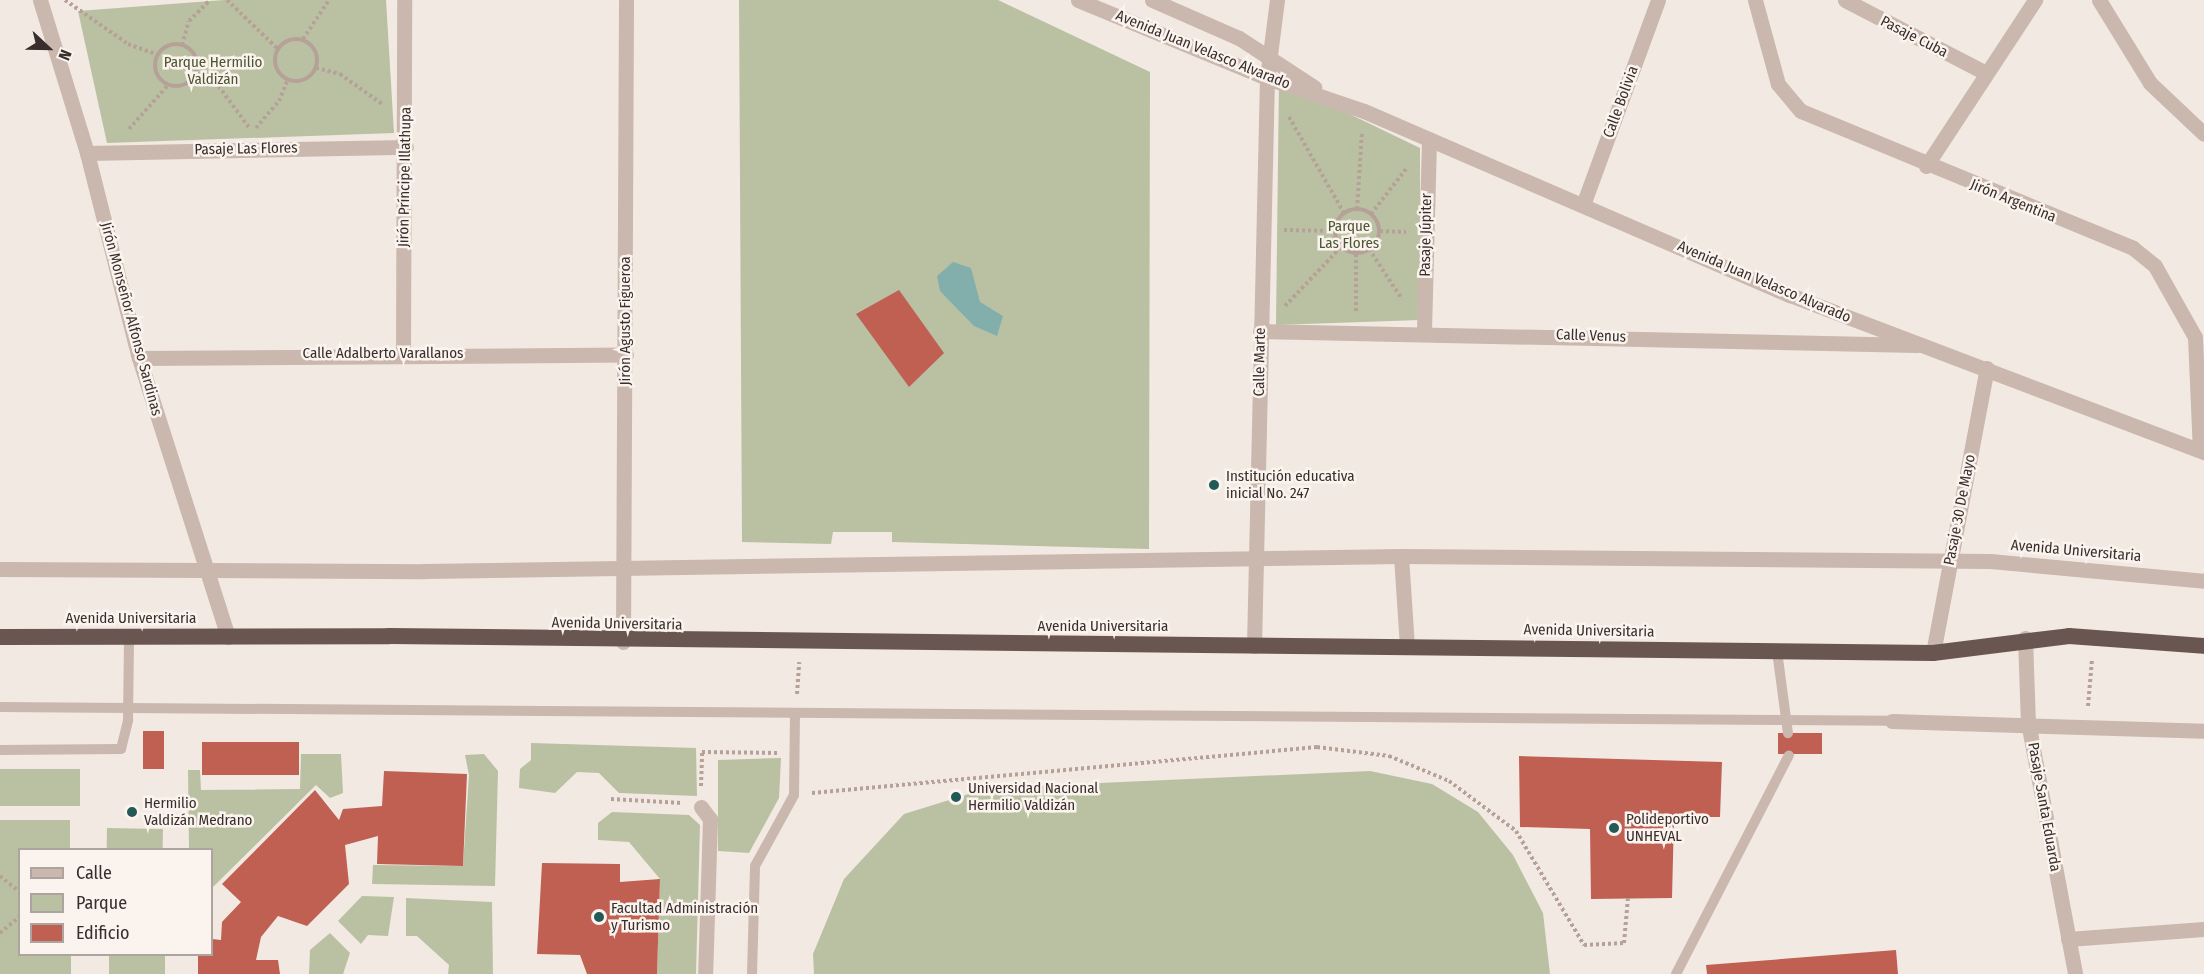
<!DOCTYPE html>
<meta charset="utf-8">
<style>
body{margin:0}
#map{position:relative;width:2204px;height:974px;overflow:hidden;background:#f2e9e2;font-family:"Fira Sans Condensed",sans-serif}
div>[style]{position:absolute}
.green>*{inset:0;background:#bac1a2;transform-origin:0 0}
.water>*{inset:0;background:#82aeab}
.building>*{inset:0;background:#bf6053;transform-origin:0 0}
.path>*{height:4px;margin-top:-2px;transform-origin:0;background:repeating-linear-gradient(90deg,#b6a198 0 3px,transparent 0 6px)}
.path>.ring{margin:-2px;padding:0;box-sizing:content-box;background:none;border:4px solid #b6a198;border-radius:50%}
.service>*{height:10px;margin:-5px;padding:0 5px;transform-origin:5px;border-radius:5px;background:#cab7ae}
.pedestrian>*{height:15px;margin:-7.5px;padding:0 7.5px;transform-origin:7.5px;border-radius:7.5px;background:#cab7ae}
.minor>*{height:15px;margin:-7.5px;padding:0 7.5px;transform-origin:7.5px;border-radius:7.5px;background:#cab7ae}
.tertiary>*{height:15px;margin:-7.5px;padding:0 7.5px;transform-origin:7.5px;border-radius:7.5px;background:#cab7ae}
.trunk>*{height:16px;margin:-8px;padding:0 8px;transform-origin:8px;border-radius:8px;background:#6a5650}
.dots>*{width:16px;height:16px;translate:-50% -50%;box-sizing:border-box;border:3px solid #faf3ee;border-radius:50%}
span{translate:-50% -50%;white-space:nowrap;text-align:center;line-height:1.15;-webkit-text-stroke:5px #faf3ee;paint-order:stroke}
.street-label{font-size:15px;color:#392e2c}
.park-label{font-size:15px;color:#4d5631}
.poi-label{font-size:15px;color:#392e2c}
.left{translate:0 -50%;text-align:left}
.legend{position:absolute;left:18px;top:848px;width:195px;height:108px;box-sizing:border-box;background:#faf3ee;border:2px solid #ada4a0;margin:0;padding:8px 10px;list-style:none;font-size:18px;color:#392e2c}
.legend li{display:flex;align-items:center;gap:12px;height:30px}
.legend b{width:30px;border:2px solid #ada4a0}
.north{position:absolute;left:18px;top:18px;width:60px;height:60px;-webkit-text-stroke:4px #faf3ee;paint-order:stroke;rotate:112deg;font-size:16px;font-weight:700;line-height:24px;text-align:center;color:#392e2c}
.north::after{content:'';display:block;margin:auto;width:21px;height:27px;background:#392e2c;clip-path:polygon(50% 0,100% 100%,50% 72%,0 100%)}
</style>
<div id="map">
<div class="green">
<div style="clip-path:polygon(224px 0,386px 0,394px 133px,107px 143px,78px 11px)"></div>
<div style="clip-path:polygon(739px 0,998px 0,1150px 72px,1149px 549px,892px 542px,892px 532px,833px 532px,831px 544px,742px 542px)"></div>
<div style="clip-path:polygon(1279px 80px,1420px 148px,1420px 320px,1276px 325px)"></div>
<div style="clip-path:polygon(531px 743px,696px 748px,697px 796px,619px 793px,599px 773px,577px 772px,555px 793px,519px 788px,520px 769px,531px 760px)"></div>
<div style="clip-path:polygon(301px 754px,341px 754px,343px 793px,330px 798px,316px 785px,212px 888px,212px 850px,189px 849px,188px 770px,200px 770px,201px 790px,300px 789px)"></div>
<div style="clip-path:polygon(484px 754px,498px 771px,495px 886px,372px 884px,373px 865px,463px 866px,469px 775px,465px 755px)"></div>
<div style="clip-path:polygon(781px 758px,779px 798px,749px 853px,718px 851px,718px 760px)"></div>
<div style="left:80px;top:769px;width:37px;height:80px;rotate:90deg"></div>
<div style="clip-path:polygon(1370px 771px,1432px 784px,1478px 812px,1513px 855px,1543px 913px,1550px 974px,814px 974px,813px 954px,844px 879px,904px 814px,988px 788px)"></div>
<div style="clip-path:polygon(612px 812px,689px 815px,700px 825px,696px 974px,657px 974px,660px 879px,629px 842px,598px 840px,598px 823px)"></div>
<div style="clip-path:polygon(0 820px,70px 820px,70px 849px,20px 850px,20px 954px,71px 955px,71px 974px,0 974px)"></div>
<div style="left:107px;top:828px;width:56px;height:21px;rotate:1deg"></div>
<div style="clip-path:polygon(362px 896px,394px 897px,388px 936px,368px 935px,361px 944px,338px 921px)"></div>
<div style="clip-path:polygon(406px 898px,492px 902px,493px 974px,448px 974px,449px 965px,417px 936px,406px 936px)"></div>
<div style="clip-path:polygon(330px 933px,350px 953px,343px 974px,309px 974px,310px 950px)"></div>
<div style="left:109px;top:955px;width:56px;height:19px"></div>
</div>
<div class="water">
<div style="clip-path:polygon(953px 262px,971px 268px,980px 302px,1003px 316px,997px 336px,974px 326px,940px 291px,937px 276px)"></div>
</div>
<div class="building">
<div style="clip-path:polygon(899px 290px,944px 353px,909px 387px,856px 314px)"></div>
<div style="left:164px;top:731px;width:38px;height:21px;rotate:90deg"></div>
<div style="left:1778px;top:733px;width:44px;height:21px"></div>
<div style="left:299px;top:742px;width:33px;height:97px;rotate:90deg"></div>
<div style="clip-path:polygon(1519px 756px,1722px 762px,1720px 817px,1674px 817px,1672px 898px,1591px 899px,1590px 829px,1520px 827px)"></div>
<div style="clip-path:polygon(384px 771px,467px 774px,463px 866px,377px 864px,378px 836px,345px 845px,349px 884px,307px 926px,278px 916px,261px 937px,256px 960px,278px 960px,280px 974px,198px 974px,198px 954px,212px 954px,212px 939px,221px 940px,222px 922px,241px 902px,222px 884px,315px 790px,339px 820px,343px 809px,382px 806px)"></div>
<div style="clip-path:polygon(542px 863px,620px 864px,620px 882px,660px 879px,657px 974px,587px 974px,580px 955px,537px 954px)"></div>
<div style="clip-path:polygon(1896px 950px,1898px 974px,1707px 974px,1706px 965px)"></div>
</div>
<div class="path">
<div style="left:65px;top:0;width:77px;rotate:34.9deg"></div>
<div style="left:128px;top:44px;width:32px;rotate:20deg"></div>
<div style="left:227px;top:0;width:71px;rotate:43.9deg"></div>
<div class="ring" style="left:275px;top:39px;width:38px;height:38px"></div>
<div style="left:303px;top:39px;width:47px;rotate:-56.3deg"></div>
<div class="ring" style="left:155px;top:44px;width:38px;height:38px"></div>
<div style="left:182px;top:45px;width:25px;rotate:-74deg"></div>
<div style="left:189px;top:21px;width:30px;rotate:-45deg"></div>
<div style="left:316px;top:68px;width:25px;rotate:14deg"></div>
<div style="left:340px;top:74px;width:52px;rotate:35.5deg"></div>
<div style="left:196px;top:73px;width:21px;rotate:23deg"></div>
<div style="left:215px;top:81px;width:59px;rotate:53.9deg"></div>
<div style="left:1289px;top:117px;width:111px;rotate:60.2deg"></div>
<div style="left:256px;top:128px;width:35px;rotate:-50deg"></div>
<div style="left:279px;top:101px;width:24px;rotate:-68deg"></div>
<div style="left:129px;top:129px;width:59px;rotate:-48.4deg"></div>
<div style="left:1357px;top:209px;width:77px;rotate:-86.3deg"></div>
<div class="ring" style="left:1335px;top:209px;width:40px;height:40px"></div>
<div style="left:1371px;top:214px;width:57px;rotate:-52.1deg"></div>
<div style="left:1284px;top:230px;width:50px;rotate:1.1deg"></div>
<div style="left:1380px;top:231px;width:26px;rotate:2deg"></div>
<div style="left:1369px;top:249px;width:60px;rotate:56.6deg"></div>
<div style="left:1285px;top:306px;width:80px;rotate:-46.5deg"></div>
<div style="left:1356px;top:311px;width:57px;rotate:-90deg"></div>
<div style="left:797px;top:694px;width:32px;rotate:-86deg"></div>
<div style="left:2088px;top:706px;width:47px;rotate:-85.1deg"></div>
<div style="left:701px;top:786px;width:34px;rotate:-88deg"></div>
<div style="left:702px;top:752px;width:75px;rotate:0.8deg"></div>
<div style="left:812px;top:793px;width:507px;rotate:-5.2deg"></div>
<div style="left:1317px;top:747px;width:73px;rotate:7.1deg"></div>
<div style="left:1389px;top:756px;width:65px;rotate:22.6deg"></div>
<div style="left:1449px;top:781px;width:84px;rotate:36.7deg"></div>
<div style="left:1516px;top:831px;width:133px;rotate:59.2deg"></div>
<div style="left:1584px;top:945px;width:40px;rotate:-2.9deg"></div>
<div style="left:1624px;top:943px;width:46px;rotate:-85deg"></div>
<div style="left:611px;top:799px;width:71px;rotate:3.2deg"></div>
<div style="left:0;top:876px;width:26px;rotate:39deg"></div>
<div style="left:0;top:933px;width:26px;rotate:-40deg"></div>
</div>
<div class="service">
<div style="left:1777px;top:651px;width:83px;rotate:82.4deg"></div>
<div style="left:0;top:707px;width:1892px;rotate:0.42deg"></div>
<div style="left:0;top:750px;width:121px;rotate:-0.5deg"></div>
<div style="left:121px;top:749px;width:30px;rotate:-76deg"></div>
<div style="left:128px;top:720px;width:83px;rotate:-89.3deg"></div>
<div style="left:752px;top:974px;width:108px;rotate:-88.4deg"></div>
<div style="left:755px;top:866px;width:81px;rotate:-61.2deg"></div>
<div style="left:794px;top:795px;width:82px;rotate:-89.3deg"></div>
<div style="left:1676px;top:974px;width:246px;rotate:-62.7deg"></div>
</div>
<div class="pedestrian">
<div style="left:701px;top:807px;width:15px;rotate:53deg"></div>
<div style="left:710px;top:819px;width:155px;rotate:91.8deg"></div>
</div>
<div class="minor">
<div style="left:40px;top:0;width:160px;rotate:72.9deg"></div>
<div style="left:87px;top:153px;width:211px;rotate:75.8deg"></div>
<div style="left:139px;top:358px;width:293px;rotate:72.3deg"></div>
<div style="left:1755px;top:0;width:87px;rotate:74.7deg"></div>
<div style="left:1778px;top:84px;width:35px;rotate:50deg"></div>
<div style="left:1801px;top:111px;width:359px;rotate:22.4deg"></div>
<div style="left:2133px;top:248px;width:28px;rotate:39deg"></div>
<div style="left:2155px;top:266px;width:81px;rotate:60.6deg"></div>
<div style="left:2195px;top:337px;width:113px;rotate:87.5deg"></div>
<div style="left:1845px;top:0;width:157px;rotate:27.4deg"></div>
<div style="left:2099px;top:0;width:97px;rotate:58.4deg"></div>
<div style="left:2150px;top:83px;width:74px;rotate:43.4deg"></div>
<div style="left:87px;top:153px;width:319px;rotate:-1.1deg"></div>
<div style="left:1926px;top:166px;width:199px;rotate:-56.7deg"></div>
<div style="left:1583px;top:205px;width:218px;rotate:-69.9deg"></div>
<div style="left:1260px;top:331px;width:657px;rotate:1.22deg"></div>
<div style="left:1424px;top:331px;width:192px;rotate:-88.5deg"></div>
<div style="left:403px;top:353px;width:353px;rotate:-89.8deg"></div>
<div style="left:139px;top:358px;width:487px;rotate:-0.4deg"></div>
<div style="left:1401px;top:556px;width:90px;rotate:86.2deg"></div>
<div style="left:0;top:569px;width:424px;rotate:0.3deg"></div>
<div style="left:424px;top:571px;width:977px;rotate:-0.88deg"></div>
<div style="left:1401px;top:556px;width:589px;rotate:0.49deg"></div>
<div style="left:1990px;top:561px;width:215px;rotate:5.3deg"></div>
<div style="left:2025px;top:638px;width:84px;rotate:88deg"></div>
<div style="left:2028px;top:722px;width:256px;rotate:79.4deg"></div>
<div style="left:623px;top:642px;width:642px;rotate:-89.73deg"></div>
<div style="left:1254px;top:646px;width:568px;rotate:-88.69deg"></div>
<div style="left:1267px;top:78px;width:79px;rotate:-82.7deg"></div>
<div style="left:1933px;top:653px;width:290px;rotate:-79.3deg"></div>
<div style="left:1892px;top:721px;width:312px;rotate:1.8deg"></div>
<div style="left:2068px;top:939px;width:136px;rotate:-4.2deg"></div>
</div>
<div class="tertiary">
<div style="left:1078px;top:0;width:204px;rotate:22.4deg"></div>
<div style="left:1267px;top:78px;width:102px;rotate:18.8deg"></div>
<div style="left:1364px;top:111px;width:464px;rotate:23.4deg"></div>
<div style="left:1790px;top:295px;width:443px;rotate:20.8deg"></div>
<div style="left:1152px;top:0;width:95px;rotate:23.6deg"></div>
<div style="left:1239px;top:38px;width:90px;rotate:33.2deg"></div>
</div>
<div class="trunk">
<div style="left:0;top:637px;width:389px;rotate:-0.1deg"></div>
<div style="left:389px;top:636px;width:1544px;rotate:0.63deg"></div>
<div style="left:1933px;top:653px;width:137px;rotate:-7.1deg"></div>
<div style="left:2069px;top:636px;width:135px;rotate:4.2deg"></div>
</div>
<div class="dots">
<div style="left:1214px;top:485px;background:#235956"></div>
<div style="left:956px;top:797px;background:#235956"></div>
<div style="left:132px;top:812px;background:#235956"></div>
<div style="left:1614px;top:828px;background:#235956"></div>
<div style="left:599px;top:917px;background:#235956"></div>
</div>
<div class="street-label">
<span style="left:1914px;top:37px;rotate:27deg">Pasaje Cuba</span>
<span style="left:1203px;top:50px;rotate:22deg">Avenida Juan Velasco Alvarado</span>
<span style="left:1621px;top:102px;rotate:-70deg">Calle Bolivia</span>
<span style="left:246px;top:149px;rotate:-1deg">Pasaje Las Flores</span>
<span style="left:405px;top:177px;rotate:-89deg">Jirón Príncipe Illathupa</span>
<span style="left:2013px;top:201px;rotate:22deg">Jirón Argentina</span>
<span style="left:1426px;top:235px;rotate:-89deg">Pasaje Júpiter</span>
<span style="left:1764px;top:282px;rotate:23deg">Avenida Juan Velasco Alvarado</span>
<span style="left:131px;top:319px;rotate:75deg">Jirón Monseñor Alfonso Sardinas</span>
<span style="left:626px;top:321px;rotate:-90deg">Jirón Agusto Figueroa</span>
<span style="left:1591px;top:336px;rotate:2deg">Calle Venus</span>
<span style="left:383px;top:354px">Calle Adalberto Varallanos</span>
<span style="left:1260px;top:362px;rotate:-89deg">Calle Marte</span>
<span style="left:1960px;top:510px;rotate:-79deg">Pasaje 30 De Mayo</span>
<span style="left:2076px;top:551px;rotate:5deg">Avenida Universitaria</span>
<span style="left:131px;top:619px">Avenida Universitaria</span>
<span style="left:617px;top:624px;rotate:1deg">Avenida Universitaria</span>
<span style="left:1103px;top:627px">Avenida Universitaria</span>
<span style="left:1589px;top:631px;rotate:1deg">Avenida Universitaria</span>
<span style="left:2044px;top:807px;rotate:80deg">Pasaje Santa Eduarda</span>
</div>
<div class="park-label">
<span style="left:213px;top:71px">Parque Hermilio<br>Valdizán</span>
<span style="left:1349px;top:235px">Parque<br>Las Flores</span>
</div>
<div class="poi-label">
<span class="left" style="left:1226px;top:485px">Institución educativa<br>inicial No. 247</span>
<span class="left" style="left:968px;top:797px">Universidad Nacional<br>Hermilio Valdizán</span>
<span class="left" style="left:144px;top:812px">Hermilio<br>Valdizán Medrano</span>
<span class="left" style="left:1626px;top:828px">Polideportivo<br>UNHEVAL</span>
<span class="left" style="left:611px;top:917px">Facultad Administración<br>y Turismo</span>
</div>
<ul class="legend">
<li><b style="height:8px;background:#cab7ae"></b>Calle</li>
<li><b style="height:16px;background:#bac1a2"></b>Parque</li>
<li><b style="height:16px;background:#bf6053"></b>Edificio</li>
</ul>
<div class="north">N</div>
</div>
